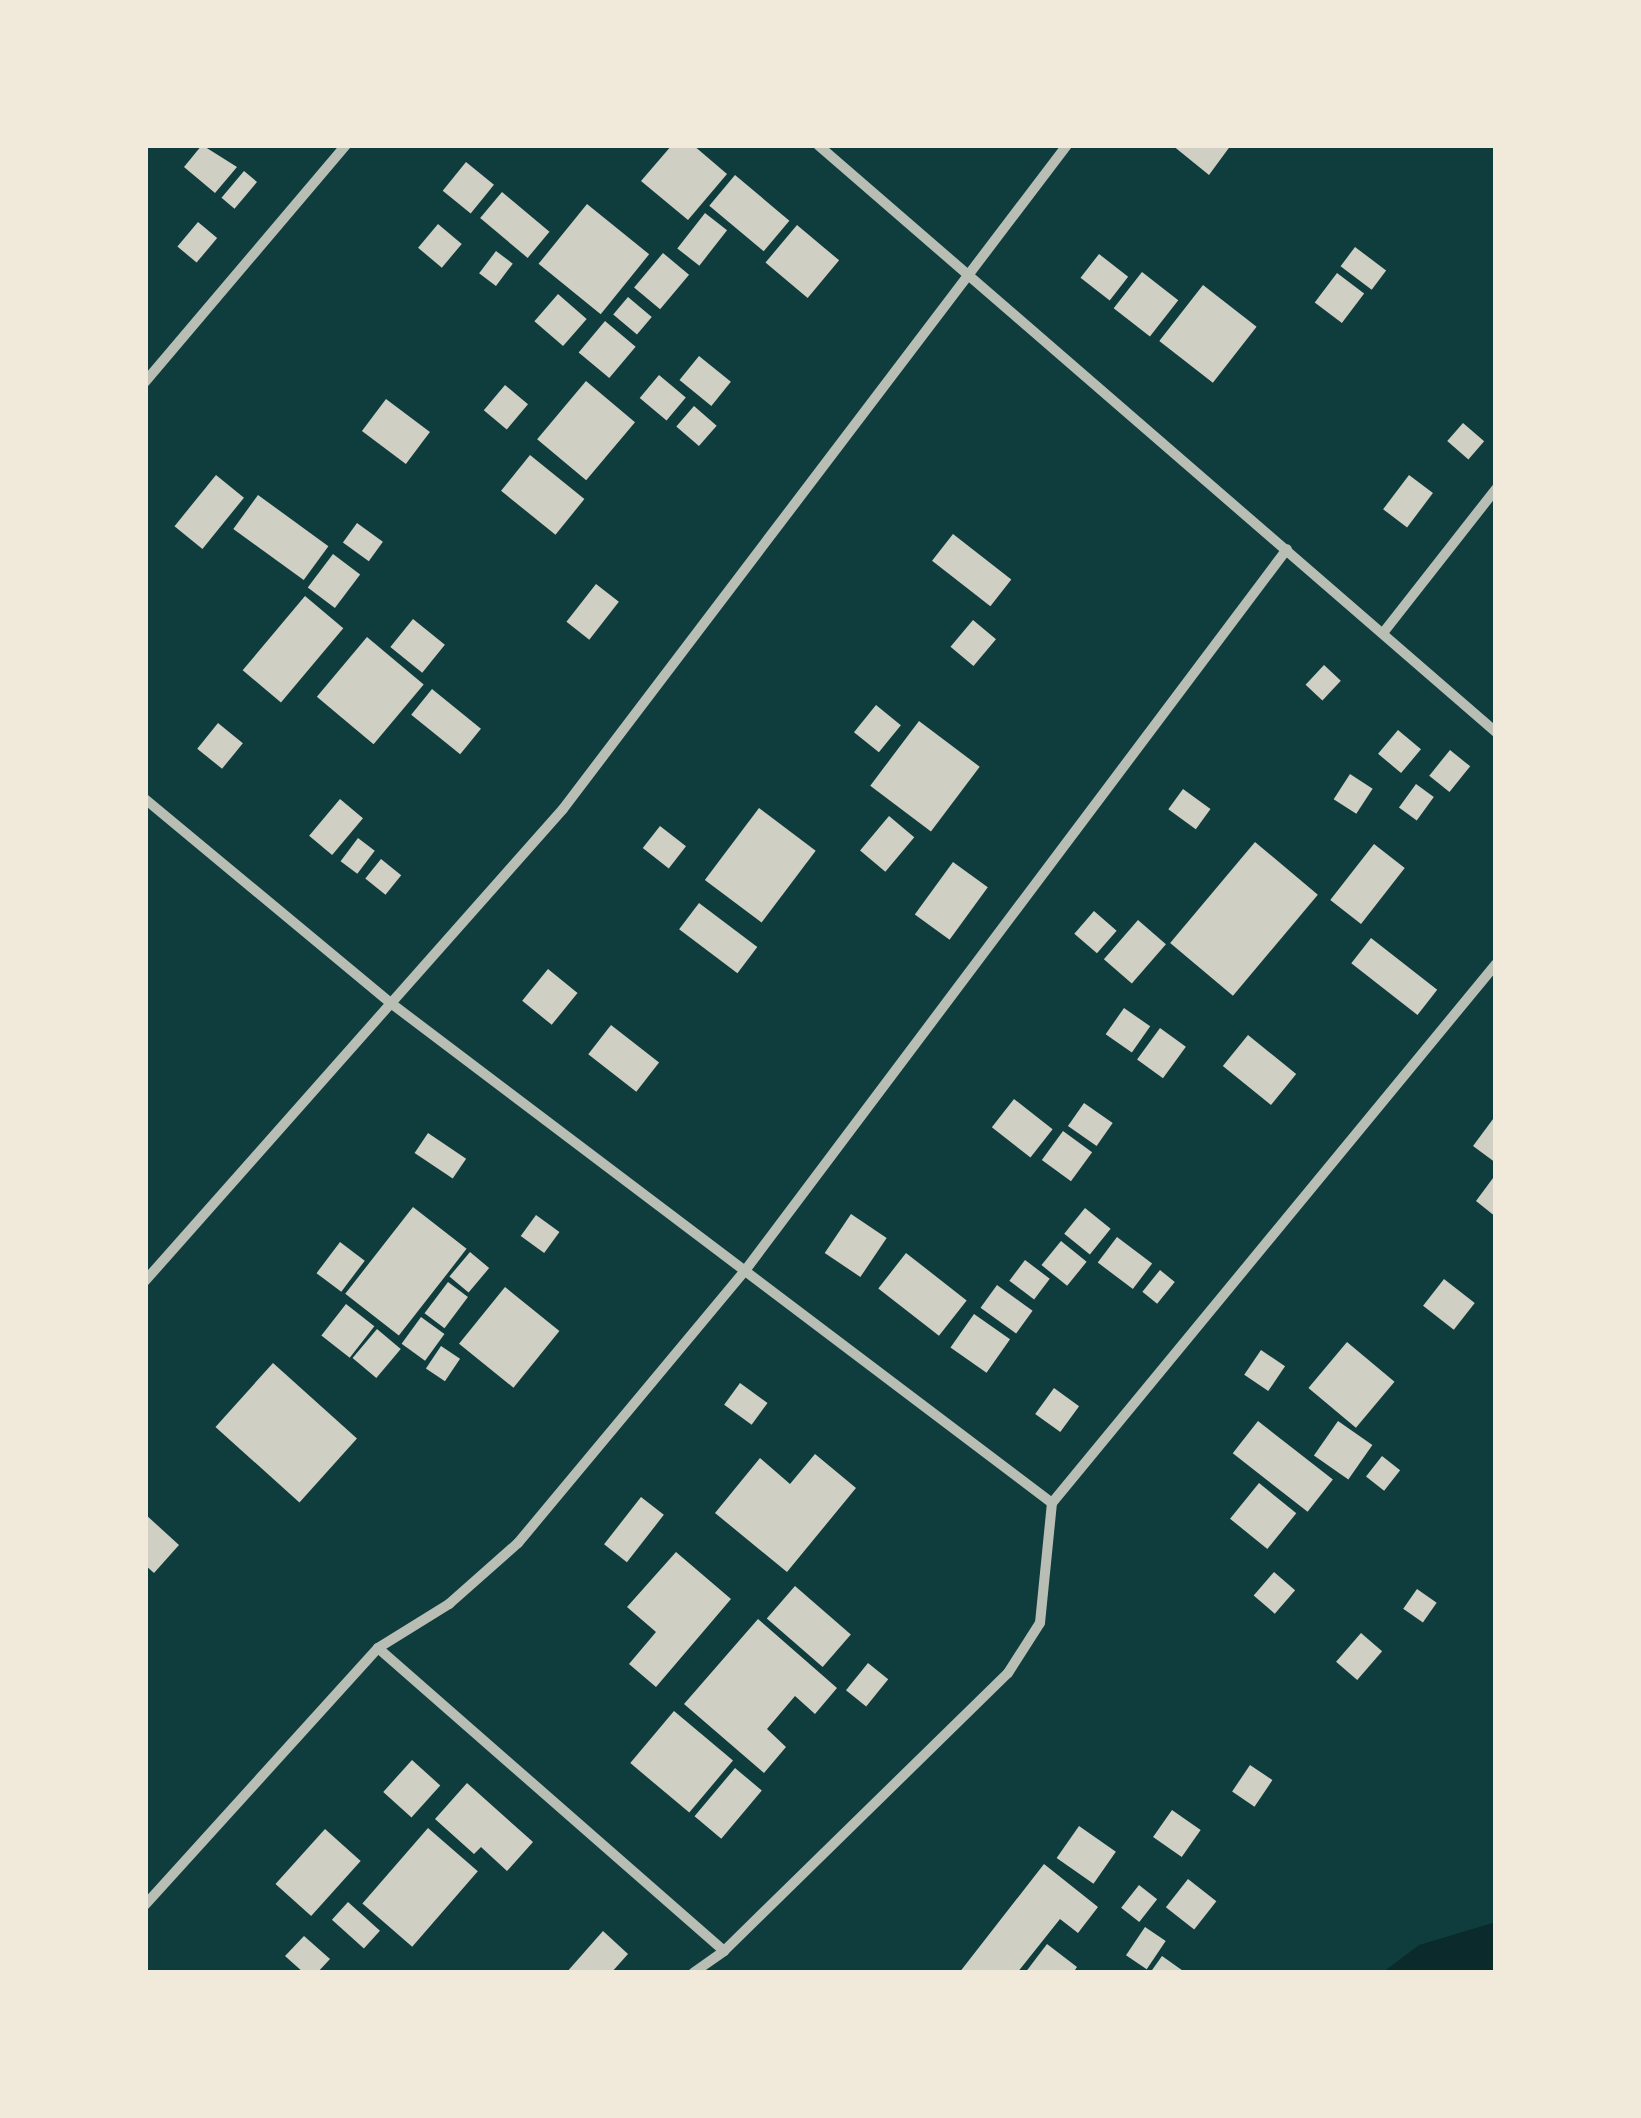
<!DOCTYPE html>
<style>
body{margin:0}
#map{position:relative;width:1641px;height:2118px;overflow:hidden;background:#0f3d3e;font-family:"Varela Round",sans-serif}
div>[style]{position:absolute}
.water>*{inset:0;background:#0a2a2b}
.building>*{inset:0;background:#cfcfc3;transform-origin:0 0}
.minor>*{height:10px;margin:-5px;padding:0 5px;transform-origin:5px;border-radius:5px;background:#b8beb3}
span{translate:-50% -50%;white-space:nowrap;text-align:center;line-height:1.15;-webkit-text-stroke:9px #f1e9da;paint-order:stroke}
.frame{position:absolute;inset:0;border:148px solid #f1e9da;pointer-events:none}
</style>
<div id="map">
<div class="water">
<div style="clip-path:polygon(1496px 1922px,1496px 1973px,1382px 1973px,1419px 1945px)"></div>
</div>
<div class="building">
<div style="clip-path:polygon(202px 145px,237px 167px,215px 193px,184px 167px)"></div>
<div style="clip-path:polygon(672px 145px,693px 145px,727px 174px,688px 220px,641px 181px)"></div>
<div style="clip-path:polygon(1172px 145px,1231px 145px,1209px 175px)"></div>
<div style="left:466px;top:162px;width:36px;height:37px;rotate:39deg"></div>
<div style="left:244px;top:171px;width:17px;height:35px;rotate:40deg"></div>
<div style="left:735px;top:175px;width:71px;height:40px;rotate:40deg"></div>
<div style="left:502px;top:192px;width:62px;height:34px;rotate:40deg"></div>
<div style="left:587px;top:204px;width:80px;height:77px;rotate:39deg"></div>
<div style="left:705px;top:213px;width:28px;height:45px;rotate:38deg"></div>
<div style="left:198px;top:222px;width:25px;height:32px;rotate:40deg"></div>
<div style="left:438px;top:224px;width:31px;height:31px;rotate:40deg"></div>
<div style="left:797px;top:225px;width:55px;height:49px;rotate:40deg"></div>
<div style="left:1355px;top:247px;width:39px;height:24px;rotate:37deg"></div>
<div style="left:496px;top:251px;width:21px;height:28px;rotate:37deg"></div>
<div style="left:663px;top:253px;width:34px;height:45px;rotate:40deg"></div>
<div style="left:1099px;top:254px;width:37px;height:30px;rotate:38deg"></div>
<div style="left:1142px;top:272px;width:46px;height:46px;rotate:38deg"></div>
<div style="left:1337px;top:273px;width:34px;height:37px;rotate:37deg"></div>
<div style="left:1203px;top:285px;width:68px;height:71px;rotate:38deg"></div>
<div style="left:558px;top:294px;width:38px;height:36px;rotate:41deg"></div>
<div style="left:628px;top:297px;width:31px;height:23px;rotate:40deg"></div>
<div style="left:605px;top:321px;width:40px;height:41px;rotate:40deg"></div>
<div style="left:699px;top:356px;width:41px;height:31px;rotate:39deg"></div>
<div style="left:659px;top:375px;width:35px;height:30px;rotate:40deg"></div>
<div style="left:586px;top:381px;width:64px;height:76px;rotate:40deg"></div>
<div style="left:505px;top:385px;width:30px;height:33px;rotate:40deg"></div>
<div style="left:386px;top:399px;width:55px;height:40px;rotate:37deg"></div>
<div style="left:694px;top:406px;width:30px;height:27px;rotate:41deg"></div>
<div style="left:1463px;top:423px;width:28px;height:24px;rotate:41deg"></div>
<div style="left:530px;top:455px;width:70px;height:46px;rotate:39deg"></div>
<div style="left:216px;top:475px;width:36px;height:66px;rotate:39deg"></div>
<div style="left:1409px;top:475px;width:30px;height:43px;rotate:37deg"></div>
<div style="left:258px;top:495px;width:87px;height:42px;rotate:36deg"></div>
<div style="left:357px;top:523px;width:32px;height:24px;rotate:36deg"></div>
<div style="left:953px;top:534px;width:74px;height:34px;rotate:38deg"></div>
<div style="left:333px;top:554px;width:34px;height:42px;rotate:37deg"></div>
<div style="left:596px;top:584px;width:29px;height:48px;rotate:38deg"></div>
<div style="left:305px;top:596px;width:50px;height:97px;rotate:40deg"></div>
<div style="left:413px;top:619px;width:41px;height:36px;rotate:39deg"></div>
<div style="left:973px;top:620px;width:30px;height:35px;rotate:40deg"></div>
<div style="left:367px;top:637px;width:74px;height:78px;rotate:40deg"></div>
<div style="left:1324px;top:665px;width:23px;height:27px;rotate:43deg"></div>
<div style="left:432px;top:689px;width:63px;height:33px;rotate:39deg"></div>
<div style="left:876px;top:705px;width:32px;height:35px;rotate:39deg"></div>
<div style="left:919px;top:721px;width:76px;height:81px;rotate:37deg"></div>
<div style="left:218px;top:723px;width:32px;height:33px;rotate:39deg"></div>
<div style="left:1398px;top:730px;width:30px;height:31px;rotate:40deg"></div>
<div style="left:1450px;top:750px;width:26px;height:33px;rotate:39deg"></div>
<div style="left:1350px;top:774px;width:27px;height:30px;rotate:33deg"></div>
<div style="left:1416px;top:784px;width:22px;height:29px;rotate:36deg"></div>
<div style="left:1183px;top:789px;width:34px;height:25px;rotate:36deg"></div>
<div style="left:340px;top:799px;width:30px;height:48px;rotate:40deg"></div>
<div style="left:759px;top:808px;width:71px;height:90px;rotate:37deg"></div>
<div style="left:889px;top:816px;width:33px;height:45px;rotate:40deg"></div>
<div style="left:660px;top:826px;width:33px;height:28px;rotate:38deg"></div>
<div style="left:358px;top:838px;width:21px;height:29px;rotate:37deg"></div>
<div style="left:1255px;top:842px;width:82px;height:132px;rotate:40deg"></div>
<div style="left:1374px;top:844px;width:39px;height:71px;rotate:38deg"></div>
<div style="left:381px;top:859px;width:26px;height:25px;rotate:39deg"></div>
<div style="left:953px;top:862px;width:43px;height:65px;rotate:36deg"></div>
<div style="left:699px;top:903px;width:73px;height:33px;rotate:37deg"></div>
<div style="left:1094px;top:911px;width:30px;height:30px;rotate:41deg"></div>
<div style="left:1138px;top:920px;width:37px;height:52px;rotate:41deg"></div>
<div style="left:1371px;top:938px;width:84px;height:32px;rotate:38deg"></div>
<div style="left:548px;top:969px;width:38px;height:41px;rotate:39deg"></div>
<div style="left:1124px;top:1008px;width:32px;height:32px;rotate:35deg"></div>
<div style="left:611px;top:1025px;width:61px;height:37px;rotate:38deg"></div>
<div style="left:1160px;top:1028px;width:32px;height:39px;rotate:36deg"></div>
<div style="left:1248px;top:1035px;width:62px;height:40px;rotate:39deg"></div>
<div style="left:1014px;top:1099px;width:49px;height:36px;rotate:38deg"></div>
<div style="left:1084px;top:1103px;width:35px;height:28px;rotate:35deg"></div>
<div style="clip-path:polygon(1496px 1115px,1496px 1163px,1473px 1146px)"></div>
<div style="left:1063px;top:1131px;width:36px;height:36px;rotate:36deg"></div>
<div style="left:428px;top:1133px;width:46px;height:24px;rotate:34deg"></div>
<div style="clip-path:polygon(1496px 1174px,1496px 1217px,1476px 1201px)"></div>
<div style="left:413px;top:1207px;width:68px;height:110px;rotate:38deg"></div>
<div style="left:1085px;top:1208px;width:33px;height:33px;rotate:39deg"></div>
<div style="left:851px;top:1214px;width:43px;height:47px;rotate:34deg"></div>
<div style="left:536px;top:1215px;width:29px;height:26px;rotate:36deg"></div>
<div style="left:1117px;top:1237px;width:44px;height:32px;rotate:37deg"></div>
<div style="left:1061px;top:1241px;width:33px;height:31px;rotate:39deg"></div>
<div style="left:340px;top:1242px;width:31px;height:39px;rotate:37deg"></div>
<div style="left:470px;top:1252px;width:25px;height:32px;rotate:40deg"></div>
<div style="left:906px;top:1253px;width:77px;height:45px;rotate:38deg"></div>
<div style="left:1025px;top:1260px;width:31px;height:26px;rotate:37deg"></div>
<div style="left:1160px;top:1270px;width:19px;height:28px;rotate:39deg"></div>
<div style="left:1444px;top:1279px;width:39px;height:34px;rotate:38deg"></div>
<div style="left:448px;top:1282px;width:25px;height:39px;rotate:37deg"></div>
<div style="left:997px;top:1285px;width:44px;height:28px;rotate:36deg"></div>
<div style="left:505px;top:1287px;width:70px;height:73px;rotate:39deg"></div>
<div style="left:346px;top:1304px;width:36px;height:40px;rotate:38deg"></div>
<div style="left:974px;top:1314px;width:44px;height:41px;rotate:35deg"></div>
<div style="left:421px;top:1317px;width:29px;height:33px;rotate:36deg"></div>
<div style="left:377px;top:1329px;width:31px;height:38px;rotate:40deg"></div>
<div style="left:1347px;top:1342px;width:62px;height:60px;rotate:40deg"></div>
<div style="left:441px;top:1346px;width:23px;height:27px;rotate:34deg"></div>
<div style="left:1261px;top:1350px;width:29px;height:30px;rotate:34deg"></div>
<div style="left:273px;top:1363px;width:113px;height:86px;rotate:42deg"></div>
<div style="left:740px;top:1383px;width:34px;height:27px;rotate:36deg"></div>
<div style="left:1054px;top:1388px;width:31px;height:32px;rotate:36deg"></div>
<div style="left:1258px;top:1421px;width:95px;height:41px;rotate:38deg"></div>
<div style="left:1338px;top:1421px;width:42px;height:42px;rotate:35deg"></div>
<div style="clip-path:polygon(815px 1454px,856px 1488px,787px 1572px,715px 1513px,760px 1458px,790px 1484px)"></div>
<div style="left:1382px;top:1456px;width:23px;height:26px;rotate:38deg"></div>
<div style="left:1259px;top:1483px;width:48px;height:46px;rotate:39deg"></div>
<div style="left:641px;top:1497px;width:29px;height:60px;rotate:38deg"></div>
<div style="clip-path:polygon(145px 1514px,179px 1545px,154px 1573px,145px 1565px)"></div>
<div style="clip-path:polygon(676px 1552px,731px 1599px,656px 1687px,629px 1664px,656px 1632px,627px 1607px)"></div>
<div style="left:1274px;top:1572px;width:28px;height:31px;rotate:41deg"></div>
<div style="left:795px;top:1586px;width:74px;height:43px;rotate:41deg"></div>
<div style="left:1417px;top:1589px;width:24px;height:24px;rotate:35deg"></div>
<div style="clip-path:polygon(758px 1619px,837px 1688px,815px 1714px,795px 1696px,767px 1729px,786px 1747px,764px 1773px,684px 1704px)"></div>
<div style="left:1361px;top:1633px;width:28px;height:38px;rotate:41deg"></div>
<div style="left:868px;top:1663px;width:26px;height:35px;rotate:39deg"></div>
<div style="left:674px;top:1711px;width:77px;height:68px;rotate:40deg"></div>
<div style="left:412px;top:1760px;width:38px;height:43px;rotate:42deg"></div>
<div style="left:1250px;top:1765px;width:27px;height:32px;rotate:34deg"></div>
<div style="left:735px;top:1768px;width:35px;height:63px;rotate:40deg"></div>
<div style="clip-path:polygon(467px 1783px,533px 1842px,507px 1871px,481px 1847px,474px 1854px,435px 1819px)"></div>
<div style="left:1172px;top:1810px;width:35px;height:33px;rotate:35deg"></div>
<div style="left:1079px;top:1826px;width:45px;height:39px;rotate:35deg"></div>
<div style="left:428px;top:1828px;width:66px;height:100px;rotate:41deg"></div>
<div style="left:325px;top:1829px;width:48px;height:74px;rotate:42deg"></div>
<div style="clip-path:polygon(1044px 1864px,1098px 1907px,1078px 1933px,1060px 1919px,1017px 1973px,959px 1973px)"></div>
<div style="left:1188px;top:1879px;width:36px;height:36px;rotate:38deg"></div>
<div style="left:1139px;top:1885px;width:23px;height:29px;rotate:38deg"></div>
<div style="left:348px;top:1902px;width:43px;height:24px;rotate:42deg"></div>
<div style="left:1145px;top:1927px;width:25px;height:34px;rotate:34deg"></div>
<div style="clip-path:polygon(603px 1931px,628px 1954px,611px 1973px,566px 1973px)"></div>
<div style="clip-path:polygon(304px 1936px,330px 1959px,317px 1973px,304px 1973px,285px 1956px)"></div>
<div style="clip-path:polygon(1047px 1944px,1077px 1967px,1073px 1973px,1025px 1973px)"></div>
<div style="clip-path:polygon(1162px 1956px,1186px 1973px,1150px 1973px)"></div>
</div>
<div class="minor">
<div style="left:818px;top:145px;width:897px;rotate:40.89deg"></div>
<div style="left:145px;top:382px;width:311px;rotate:-49.7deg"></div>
<div style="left:1383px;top:633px;width:183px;rotate:-51.9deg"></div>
<div style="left:145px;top:799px;width:321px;rotate:39.7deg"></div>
<div style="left:392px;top:1004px;width:827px;rotate:37.09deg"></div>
<div style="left:145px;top:1281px;width:630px;rotate:-48.47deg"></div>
<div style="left:563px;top:809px;width:834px;rotate:-52.8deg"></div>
<div style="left:378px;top:1648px;width:460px;rotate:41.2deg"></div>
<div style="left:145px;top:1905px;width:347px;rotate:-47.8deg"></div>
<div style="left:378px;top:1648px;width:84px;rotate:-31.8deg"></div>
<div style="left:449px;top:1604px;width:92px;rotate:-41.5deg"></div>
<div style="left:518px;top:1543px;width:353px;rotate:-50.2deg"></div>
<div style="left:744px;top:1272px;width:904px;rotate:-53.09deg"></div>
<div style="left:693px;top:1973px;width:38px;rotate:-35deg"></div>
<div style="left:724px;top:1951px;width:397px;rotate:-44.4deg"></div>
<div style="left:1008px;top:1673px;width:59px;rotate:-57.4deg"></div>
<div style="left:1040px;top:1623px;width:121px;rotate:-84.3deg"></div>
<div style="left:1052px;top:1503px;width:698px;rotate:-50.52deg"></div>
</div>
<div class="frame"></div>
</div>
